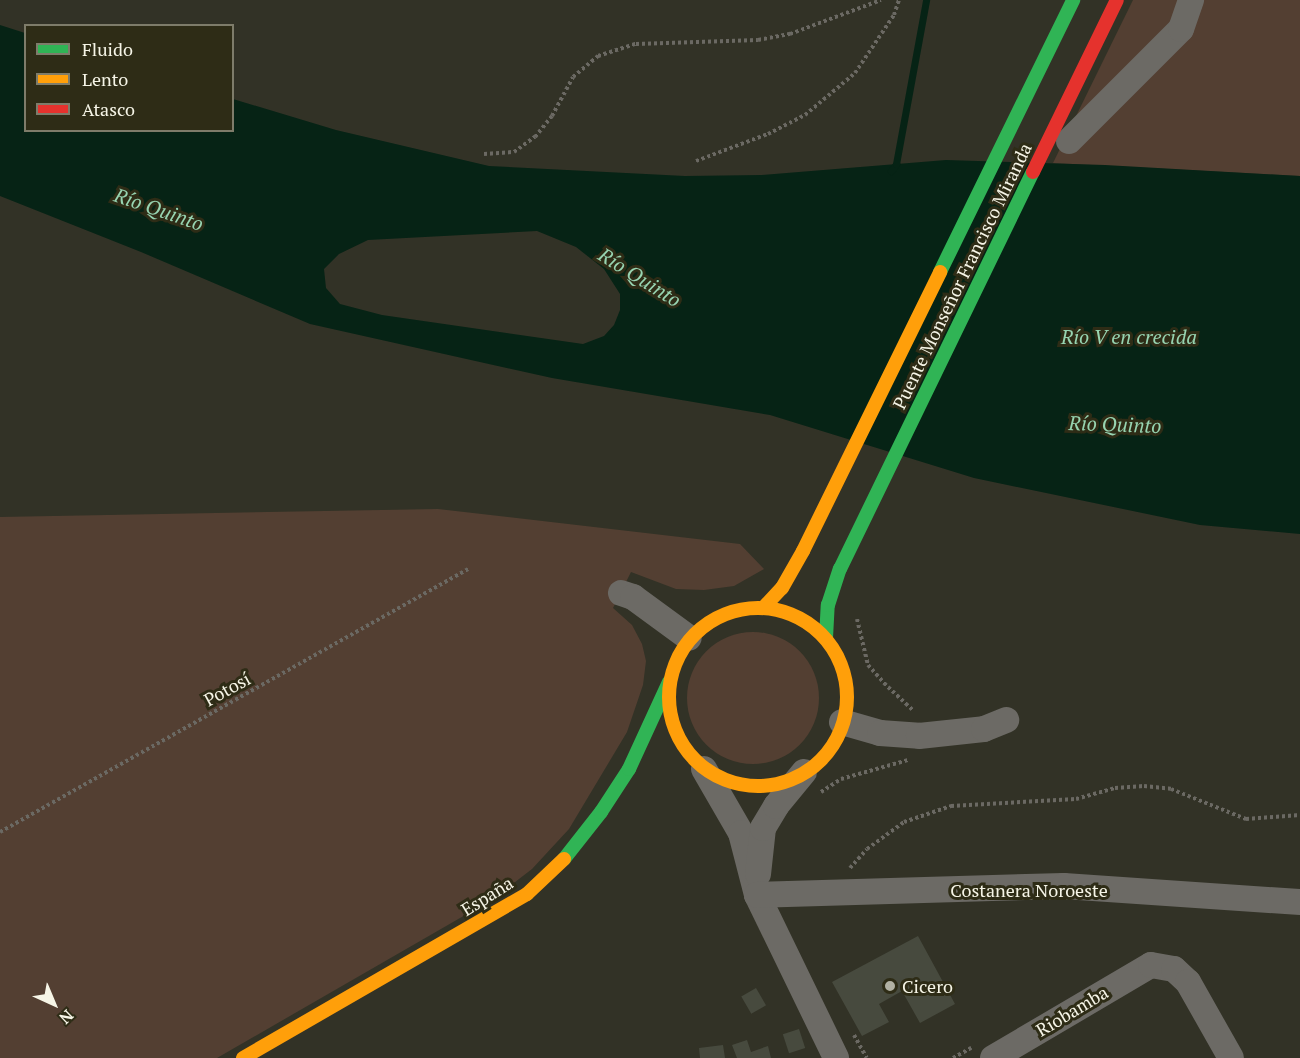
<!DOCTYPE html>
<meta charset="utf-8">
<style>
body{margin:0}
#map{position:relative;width:1300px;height:1058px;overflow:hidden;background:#323226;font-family:"PT Serif",serif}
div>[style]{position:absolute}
.green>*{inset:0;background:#533f32}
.round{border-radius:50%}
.water>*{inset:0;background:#062315}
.stream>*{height:7px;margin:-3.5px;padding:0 3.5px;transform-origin:3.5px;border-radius:3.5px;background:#062315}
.building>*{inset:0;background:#474a3e;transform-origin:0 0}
.path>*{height:4px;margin-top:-2px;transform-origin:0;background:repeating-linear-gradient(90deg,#6b6963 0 3px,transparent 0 6px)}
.street>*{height:26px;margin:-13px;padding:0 13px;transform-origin:13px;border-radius:13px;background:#6c6a65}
.fast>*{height:14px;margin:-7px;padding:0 7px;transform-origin:7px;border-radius:7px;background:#30b455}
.slow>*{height:14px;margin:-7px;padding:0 7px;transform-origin:7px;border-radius:7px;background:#ff9f0a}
.slow>.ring{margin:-7px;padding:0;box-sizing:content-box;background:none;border:14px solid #ff9f0a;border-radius:50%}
.jam>*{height:14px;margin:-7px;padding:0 7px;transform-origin:7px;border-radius:7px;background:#e5322d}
.dots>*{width:16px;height:16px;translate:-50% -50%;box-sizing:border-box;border:3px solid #2e2c16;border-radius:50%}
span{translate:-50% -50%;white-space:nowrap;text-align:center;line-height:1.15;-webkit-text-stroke:6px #2e2c16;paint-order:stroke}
.street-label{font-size:18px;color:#f6f5e7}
.poi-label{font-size:18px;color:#f6f5e7}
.left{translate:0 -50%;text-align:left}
.water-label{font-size:20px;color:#97d4b1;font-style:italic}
.legend{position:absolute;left:24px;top:24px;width:210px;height:108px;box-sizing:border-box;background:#2e2c16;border:2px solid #7e7c6a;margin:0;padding:8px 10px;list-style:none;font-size:18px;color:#f6f5e7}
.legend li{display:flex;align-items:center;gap:12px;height:30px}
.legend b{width:30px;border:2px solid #7e7c6a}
.north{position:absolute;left:24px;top:974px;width:60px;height:60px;-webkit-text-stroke:4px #2e2c16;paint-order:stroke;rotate:136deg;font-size:16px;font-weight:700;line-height:24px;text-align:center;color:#f6f5e7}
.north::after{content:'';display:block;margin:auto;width:21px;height:27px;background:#f6f5e7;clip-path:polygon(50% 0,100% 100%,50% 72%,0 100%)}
</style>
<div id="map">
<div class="green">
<div style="clip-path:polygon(1133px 0,1300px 0,1300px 176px,1053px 163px)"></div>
<div style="clip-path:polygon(438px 509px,740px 544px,764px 569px,734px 586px,704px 590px,676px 589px,631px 572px,613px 608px,632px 625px,642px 644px,646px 661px,643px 685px,627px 732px,569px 829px,532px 869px,493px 899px,217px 1058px,0 1058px,0 517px)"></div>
<div class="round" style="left:687px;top:632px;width:132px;height:132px"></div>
</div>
<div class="water">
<div style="clip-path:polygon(evenodd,0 25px,25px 33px,26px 130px,232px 130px,233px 99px,336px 130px,489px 166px,685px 176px,762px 175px,946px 160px,1105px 165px,1300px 176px,1300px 534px,1200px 525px,974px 478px,770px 415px,552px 378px,310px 324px,141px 252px,0 196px,0 25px,537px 231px,576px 247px,604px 269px,620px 294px,620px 310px,614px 325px,604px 336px,583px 344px,382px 315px,340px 304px,326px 288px,324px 269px,339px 254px,368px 240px,537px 231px)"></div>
</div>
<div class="stream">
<div style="left:891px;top:171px;width:9px;rotate:-54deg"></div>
<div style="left:896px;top:164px;width:167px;rotate:-79.6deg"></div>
</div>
<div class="building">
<div style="clip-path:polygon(918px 936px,955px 1004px,920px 1023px,902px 991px,879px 1004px,889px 1022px,862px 1036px,832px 982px)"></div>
<div style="left:756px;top:988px;width:20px;height:17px;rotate:60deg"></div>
<div style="left:799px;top:1029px;width:20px;height:17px;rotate:72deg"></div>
<div style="clip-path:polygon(747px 1040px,751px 1052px,768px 1046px,771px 1058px,737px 1058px,732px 1045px)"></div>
<div style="clip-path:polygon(723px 1045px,725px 1058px,700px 1058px,699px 1048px)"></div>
</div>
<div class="path">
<div style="left:484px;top:154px;width:30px;rotate:-4deg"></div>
<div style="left:514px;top:152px;width:26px;rotate:-36deg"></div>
<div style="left:535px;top:137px;width:27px;rotate:-51deg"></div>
<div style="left:552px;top:116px;width:44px;rotate:-61.7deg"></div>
<div style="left:573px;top:77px;width:33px;rotate:-40deg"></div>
<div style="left:598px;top:56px;width:40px;rotate:-18deg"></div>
<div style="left:636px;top:44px;width:122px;rotate:-1.9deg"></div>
<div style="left:758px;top:40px;width:33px;rotate:-11deg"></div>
<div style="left:790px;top:34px;width:97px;rotate:-20.5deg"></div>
<div style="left:696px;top:161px;width:77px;rotate:-20.6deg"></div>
<div style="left:768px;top:134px;width:42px;rotate:-27.2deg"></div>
<div style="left:805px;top:115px;width:65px;rotate:-40deg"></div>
<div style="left:855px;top:73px;width:70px;rotate:-56.1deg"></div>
<div style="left:894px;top:15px;width:16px;rotate:-72deg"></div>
<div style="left:857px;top:619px;width:47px;rotate:76.6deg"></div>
<div style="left:868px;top:665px;width:30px;rotate:48deg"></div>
<div style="left:888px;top:687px;width:35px;rotate:43deg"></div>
<div style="left:821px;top:792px;width:24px;rotate:-33deg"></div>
<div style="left:841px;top:779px;width:70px;rotate:-15.8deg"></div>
<div style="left:0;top:832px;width:537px;rotate:-29.33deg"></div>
<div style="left:850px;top:868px;width:25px;rotate:-48deg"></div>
<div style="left:867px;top:849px;width:46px;rotate:-36.1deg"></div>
<div style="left:904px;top:822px;width:50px;rotate:-18.8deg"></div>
<div style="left:951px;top:806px;width:125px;rotate:-3.2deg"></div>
<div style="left:1076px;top:799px;width:41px;rotate:-15.8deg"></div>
<div style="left:1115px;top:788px;width:29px;rotate:-4deg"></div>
<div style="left:1144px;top:786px;width:27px;rotate:6deg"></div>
<div style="left:1171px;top:789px;width:81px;rotate:21.8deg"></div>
<div style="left:1246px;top:819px;width:54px;rotate:-4.2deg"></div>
<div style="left:854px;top:1035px;width:26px;rotate:61deg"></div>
<div style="left:953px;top:1058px;width:21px;rotate:-29deg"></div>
</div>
<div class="street">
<div style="left:1069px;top:141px;width:158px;rotate:-45deg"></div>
<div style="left:1181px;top:29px;width:31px;rotate:-71deg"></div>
<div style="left:621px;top:593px;width:13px;rotate:18deg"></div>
<div style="left:633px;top:597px;width:69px;rotate:36.2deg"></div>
<div style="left:842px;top:722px;width:40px;rotate:16deg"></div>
<div style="left:880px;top:733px;width:39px;rotate:4deg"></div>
<div style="left:919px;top:736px;width:65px;rotate:-6.1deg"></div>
<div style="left:984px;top:729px;width:24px;rotate:-22deg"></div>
<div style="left:704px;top:769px;width:74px;rotate:60deg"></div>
<div style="left:741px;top:833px;width:64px;rotate:75.5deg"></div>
<div style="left:757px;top:895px;width:181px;rotate:64.1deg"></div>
<div style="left:758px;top:874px;width:46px;rotate:-83.8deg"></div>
<div style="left:763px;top:828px;width:26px;rotate:-59deg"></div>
<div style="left:776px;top:806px;width:44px;rotate:-50.5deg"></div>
<div style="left:757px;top:895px;width:307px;rotate:-1.7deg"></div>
<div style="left:1064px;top:886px;width:237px;rotate:3.9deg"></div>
<div style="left:993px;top:1058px;width:183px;rotate:-30.5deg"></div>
<div style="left:1151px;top:965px;width:23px;rotate:10deg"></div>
<div style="left:1174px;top:969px;width:19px;rotate:43deg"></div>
<div style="left:1188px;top:982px;width:87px;rotate:60.5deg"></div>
</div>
<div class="fast">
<div style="left:940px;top:272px;width:303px;rotate:-63.9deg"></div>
<div style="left:826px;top:638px;width:33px;rotate:-87deg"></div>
<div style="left:828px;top:605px;width:38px;rotate:-72deg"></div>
<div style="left:840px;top:569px;width:441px;rotate:-64.1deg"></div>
<div style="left:564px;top:859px;width:60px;rotate:-51.8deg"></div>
<div style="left:601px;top:812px;width:51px;rotate:-56.9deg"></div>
<div style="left:629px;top:769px;width:96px;rotate:-65.3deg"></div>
</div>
<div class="slow">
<div style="left:764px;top:607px;width:26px;rotate:-47deg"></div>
<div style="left:782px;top:588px;width:43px;rotate:-60.4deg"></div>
<div style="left:803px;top:551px;width:311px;rotate:-63.8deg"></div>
<div class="ring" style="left:669px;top:608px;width:164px;height:164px"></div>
<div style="left:243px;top:1058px;width:328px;rotate:-30deg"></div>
<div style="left:527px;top:894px;width:51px;rotate:-43.4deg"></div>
</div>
<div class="jam">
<div style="left:1033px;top:172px;width:191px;rotate:-64deg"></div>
</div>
<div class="dots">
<div style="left:890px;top:986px;background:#b1b1a3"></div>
</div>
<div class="street-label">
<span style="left:962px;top:276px;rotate:-64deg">Puente Monseñor Francisco Miranda</span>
<span style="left:227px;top:689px;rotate:-29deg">Potosí</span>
<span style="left:1029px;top:890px">Costanera Noroeste</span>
<span style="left:487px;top:896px;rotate:-32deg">España</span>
<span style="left:1072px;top:1011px;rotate:-31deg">Riobamba</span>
</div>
<div class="poi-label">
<span class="left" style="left:902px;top:986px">Cicero</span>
</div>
<div class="water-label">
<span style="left:159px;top:209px;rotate:19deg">Río Quinto</span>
<span style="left:640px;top:277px;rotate:32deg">Río Quinto</span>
<span style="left:1129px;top:336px">Río V en crecida</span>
<span style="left:1115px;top:424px;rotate:2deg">Río Quinto</span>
</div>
<ul class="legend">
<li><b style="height:8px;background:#30b455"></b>Fluido</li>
<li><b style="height:8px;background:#ff9f0a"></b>Lento</li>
<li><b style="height:8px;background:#e5322d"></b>Atasco</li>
</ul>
<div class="north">N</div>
</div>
